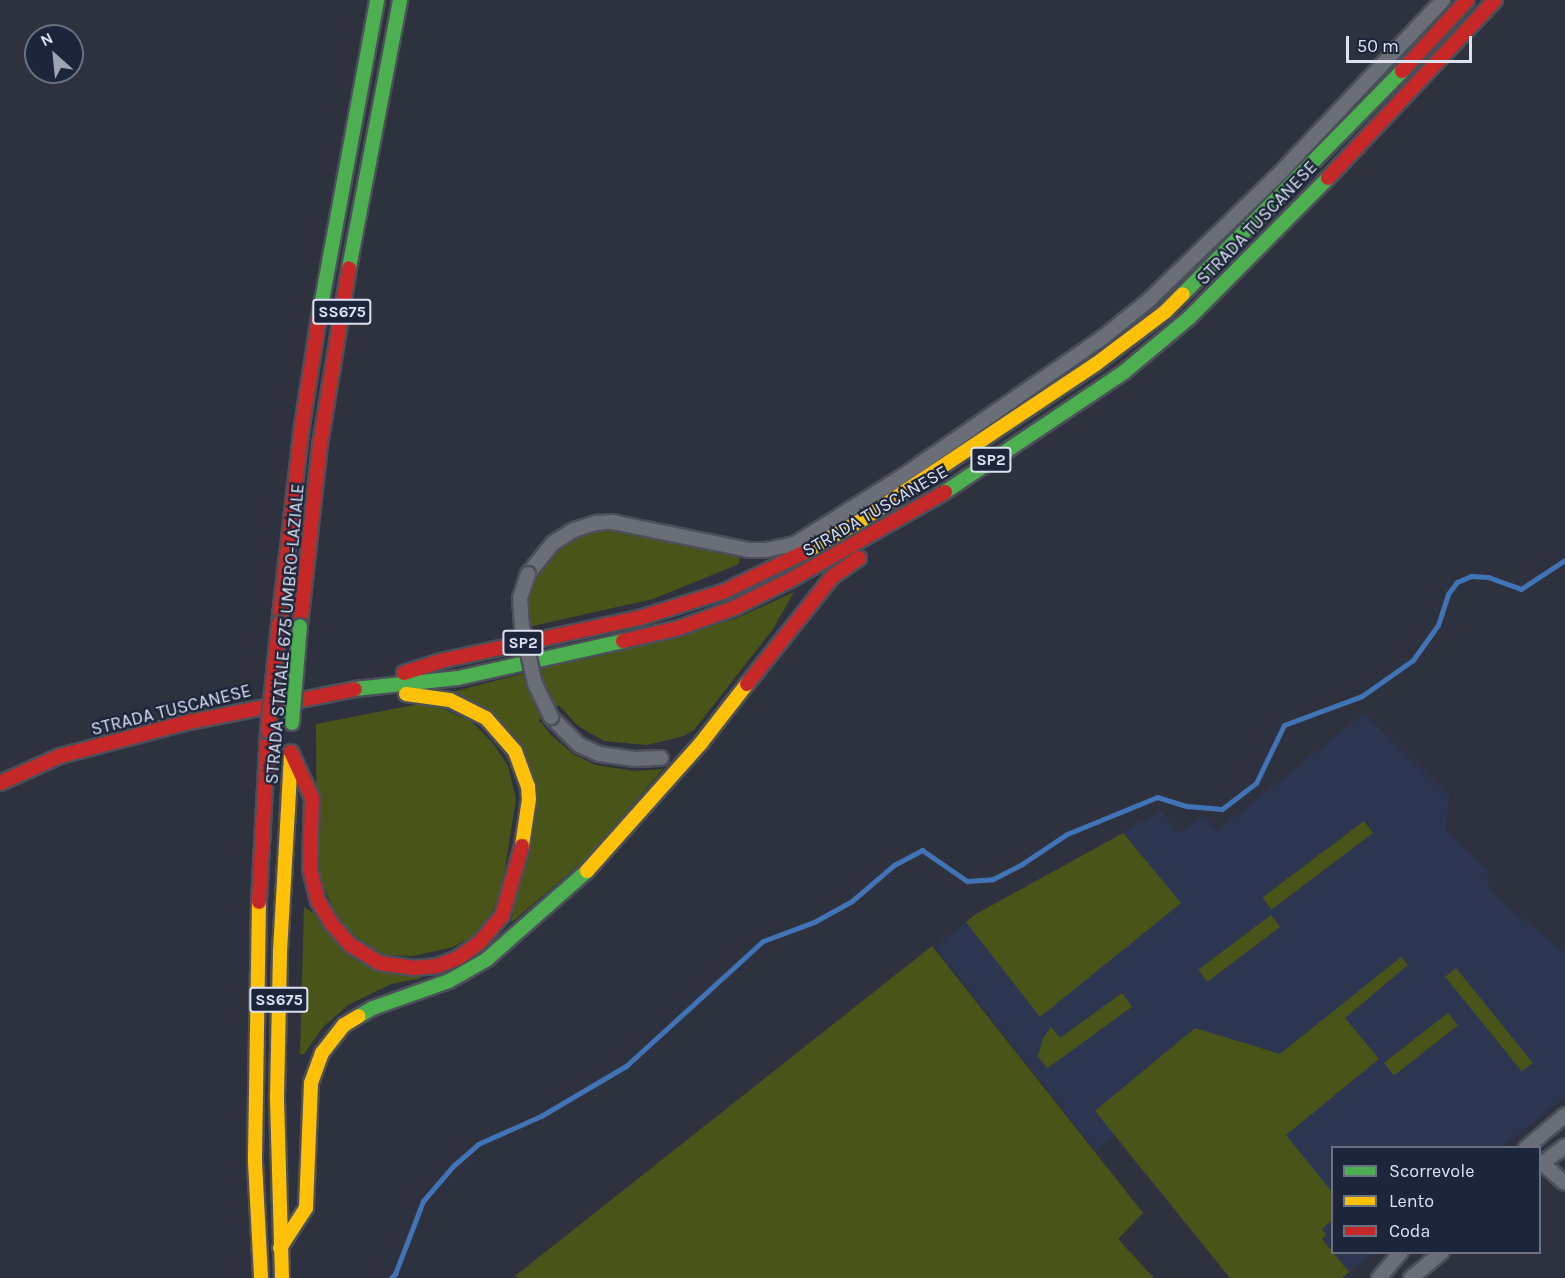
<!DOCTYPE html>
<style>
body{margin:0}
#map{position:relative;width:1565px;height:1278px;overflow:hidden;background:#2e323e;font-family:Karla,sans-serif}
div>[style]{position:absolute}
.built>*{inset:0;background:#2d3650}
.green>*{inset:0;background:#495418;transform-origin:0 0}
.stream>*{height:5px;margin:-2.5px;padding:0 2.5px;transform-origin:2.5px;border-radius:2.5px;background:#4174b7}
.roads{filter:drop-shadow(2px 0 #4b4f59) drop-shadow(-2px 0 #4b4f59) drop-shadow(0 2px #4b4f59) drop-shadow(0 -2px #4b4f59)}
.street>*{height:14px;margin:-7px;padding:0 7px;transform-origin:7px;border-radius:7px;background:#6a6e77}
.fast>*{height:14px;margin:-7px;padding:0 7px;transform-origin:7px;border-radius:7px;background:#4caf50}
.slow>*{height:14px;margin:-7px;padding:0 7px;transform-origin:7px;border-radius:7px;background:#ffc107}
.jam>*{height:14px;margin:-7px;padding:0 7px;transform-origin:7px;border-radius:7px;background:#c62828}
.bridges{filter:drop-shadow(2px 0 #4b4f59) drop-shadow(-2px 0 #4b4f59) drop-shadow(0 2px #4b4f59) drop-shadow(0 -2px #4b4f59)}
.street-bridge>*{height:14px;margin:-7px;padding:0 7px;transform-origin:7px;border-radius:7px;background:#6a6e77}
.fast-bridge>*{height:14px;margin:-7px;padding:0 7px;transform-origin:7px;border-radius:7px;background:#4caf50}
.jam-bridge>*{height:14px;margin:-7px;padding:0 7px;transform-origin:7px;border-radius:7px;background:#c62828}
span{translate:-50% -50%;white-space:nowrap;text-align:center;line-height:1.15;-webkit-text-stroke:4.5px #1d253a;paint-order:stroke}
.shield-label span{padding:2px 4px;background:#1d253a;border:2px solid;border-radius:4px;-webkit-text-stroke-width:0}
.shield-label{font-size:16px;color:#dce2f0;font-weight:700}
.street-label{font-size:18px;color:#dce2f0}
.legend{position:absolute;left:1331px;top:1146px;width:210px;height:108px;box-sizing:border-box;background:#1d253a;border:2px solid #697183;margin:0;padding:8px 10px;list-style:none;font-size:18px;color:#dce2f0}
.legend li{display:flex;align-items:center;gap:12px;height:30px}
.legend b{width:30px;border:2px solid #697183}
.north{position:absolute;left:24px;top:24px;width:60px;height:60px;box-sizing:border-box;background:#1d253a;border:2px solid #697183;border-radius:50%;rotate:333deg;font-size:16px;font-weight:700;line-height:24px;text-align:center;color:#dce2f0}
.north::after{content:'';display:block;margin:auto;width:21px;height:27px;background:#9fa4b2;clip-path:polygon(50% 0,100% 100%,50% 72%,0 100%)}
.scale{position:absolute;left:1346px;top:36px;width:126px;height:27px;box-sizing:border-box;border:3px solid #dce2f0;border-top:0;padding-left:8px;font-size:18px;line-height:21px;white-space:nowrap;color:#dce2f0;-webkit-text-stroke:4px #1d253a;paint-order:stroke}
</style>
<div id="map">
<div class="built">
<div style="clip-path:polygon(1364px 713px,1449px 796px,1446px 830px,1487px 870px,1489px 886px,1503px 903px,1565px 952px,1565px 1097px,1503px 1147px,1332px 1148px,1332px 1252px,1374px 1253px,1343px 1278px,1230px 1278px,1114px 1136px,1096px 1151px,935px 947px,976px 914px,1161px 811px,1179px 833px,1204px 815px,1217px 831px)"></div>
</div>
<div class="green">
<div style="clip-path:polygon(613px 528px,736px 556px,740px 559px,739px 564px,653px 599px,528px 627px,527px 600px,529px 589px,533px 578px,548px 557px,578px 536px,598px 529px)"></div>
<div style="clip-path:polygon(794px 592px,773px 629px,694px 730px,684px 736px,647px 745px,604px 741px,578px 726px,559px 705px,539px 720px,551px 735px,573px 754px,596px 765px,634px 771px,663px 769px,588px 857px,511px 923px,535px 784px,452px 692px,735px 619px)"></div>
<div style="clip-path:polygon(419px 704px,437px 706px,471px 721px,493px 743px,508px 766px,516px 799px,502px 888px,490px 918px,473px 936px,453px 947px,413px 956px,384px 955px,355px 936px,337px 919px,317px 869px,316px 724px)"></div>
<div style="left:1364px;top:821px;width:15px;height:127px;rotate:53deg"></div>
<div style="clip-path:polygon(1123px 833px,1181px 903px,1040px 1017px,966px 922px,976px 914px)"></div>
<div style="clip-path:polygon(304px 907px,422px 978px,391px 984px,348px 1005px,323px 1027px,304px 1054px,300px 1054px)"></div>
<div style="left:1271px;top:915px;width:15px;height:91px;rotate:53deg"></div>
<div style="clip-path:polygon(932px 946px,1143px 1213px,1118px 1239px,1154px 1278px,518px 1278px,515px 1276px)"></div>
<div style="clip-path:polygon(1401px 957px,1408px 965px,1345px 1018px,1379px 1059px,1286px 1135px,1332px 1192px,1332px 1220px,1322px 1229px,1326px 1235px,1322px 1239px,1349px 1272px,1342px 1278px,1230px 1278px,1095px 1111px,1195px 1028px,1280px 1054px)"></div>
<div style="left:1456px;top:968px;width:122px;height:14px;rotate:51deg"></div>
<div style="left:1122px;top:993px;width:17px;height:105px;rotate:54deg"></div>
<div style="left:1448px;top:1013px;width:16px;height:81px;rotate:52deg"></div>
<div style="clip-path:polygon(1051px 1027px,1060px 1038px,1038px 1056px,1043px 1038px)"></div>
</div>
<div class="stream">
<div style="left:391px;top:1278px;width:6px;rotate:-45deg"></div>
<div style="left:395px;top:1274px;width:78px;rotate:-69deg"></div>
<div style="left:423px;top:1201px;width:46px;rotate:-49.4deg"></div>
<div style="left:453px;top:1166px;width:33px;rotate:-41deg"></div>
<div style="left:478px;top:1144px;width:69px;rotate:-24deg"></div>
<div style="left:541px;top:1116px;width:99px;rotate:-30.5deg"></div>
<div style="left:626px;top:1066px;width:185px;rotate:-42.4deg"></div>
<div style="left:763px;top:941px;width:54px;rotate:-20.4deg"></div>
<div style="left:814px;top:922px;width:43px;rotate:-28.9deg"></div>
<div style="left:852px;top:901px;width:55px;rotate:-40.6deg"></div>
<div style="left:894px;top:865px;width:32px;rotate:-28deg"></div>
<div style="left:922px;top:850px;width:55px;rotate:34.6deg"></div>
<div style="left:967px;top:881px;width:26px;rotate:-4deg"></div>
<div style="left:993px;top:879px;width:33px;rotate:-27deg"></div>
<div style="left:1022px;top:864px;width:54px;rotate:-33.7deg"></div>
<div style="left:1067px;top:834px;width:97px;rotate:-22.3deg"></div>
<div style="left:1157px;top:797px;width:31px;rotate:17deg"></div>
<div style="left:1187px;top:806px;width:35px;rotate:5deg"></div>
<div style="left:1222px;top:809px;width:43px;rotate:-37.4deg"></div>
<div style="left:1256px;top:783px;width:64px;rotate:-64.2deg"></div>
<div style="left:1284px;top:725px;width:83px;rotate:-20.4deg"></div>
<div style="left:1362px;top:696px;width:62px;rotate:-35.2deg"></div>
<div style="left:1413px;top:660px;width:43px;rotate:-54.5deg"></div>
<div style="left:1438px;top:625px;width:33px;rotate:-72deg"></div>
<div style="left:1448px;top:594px;width:15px;rotate:-53deg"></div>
<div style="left:1457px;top:582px;width:15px;rotate:-23deg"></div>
<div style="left:1471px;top:576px;width:17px;rotate:3deg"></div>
<div style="left:1488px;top:577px;width:35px;rotate:20deg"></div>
<div style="left:1521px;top:589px;width:53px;rotate:-33.4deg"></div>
</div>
<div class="roads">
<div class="street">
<div style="left:528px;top:574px;width:40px;rotate:-51deg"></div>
<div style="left:553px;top:543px;width:25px;rotate:-32deg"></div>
<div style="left:574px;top:530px;width:23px;rotate:-18deg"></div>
<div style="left:596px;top:523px;width:16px;rotate:-4deg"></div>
<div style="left:612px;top:522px;width:139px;rotate:11.6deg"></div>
<div style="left:748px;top:550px;width:18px"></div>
<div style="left:766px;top:550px;width:30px;rotate:-12deg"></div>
<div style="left:795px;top:544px;width:124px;rotate:-32.2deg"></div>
<div style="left:900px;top:478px;width:244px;rotate:-34.7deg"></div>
<div style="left:1101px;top:339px;width:60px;rotate:-39deg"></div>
<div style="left:1148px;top:301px;width:185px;rotate:-44.1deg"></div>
<div style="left:1281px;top:172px;width:236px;rotate:-46.7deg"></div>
<div style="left:551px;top:717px;width:40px;rotate:45deg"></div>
<div style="left:579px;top:745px;width:22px;rotate:24deg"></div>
<div style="left:599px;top:754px;width:36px;rotate:8deg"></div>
<div style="left:635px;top:759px;width:26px;rotate:-2deg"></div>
<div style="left:1526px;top:1148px;width:51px;rotate:-40.2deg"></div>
<div style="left:1542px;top:1163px;width:30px;rotate:41deg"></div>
<div style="left:1540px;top:1165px;width:31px;rotate:-37deg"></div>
<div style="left:1379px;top:1278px;width:34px;rotate:-50deg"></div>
<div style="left:1411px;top:1278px;width:40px;rotate:-40deg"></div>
</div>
<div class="fast">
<div style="left:349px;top:268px;width:273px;rotate:-79.2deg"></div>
<div style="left:1183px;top:294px;width:313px;rotate:-45.5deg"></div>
<div style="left:319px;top:317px;width:322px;rotate:-79.6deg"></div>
<div style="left:945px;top:492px;width:216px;rotate:-33.8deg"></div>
<div style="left:1124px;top:372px;width:85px;rotate:-39.7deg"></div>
<div style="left:1189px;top:318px;width:197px;rotate:-45.2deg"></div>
<div style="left:355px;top:689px;width:104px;rotate:-6.1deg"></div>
<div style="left:458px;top:678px;width:169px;rotate:-12.6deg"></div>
<div style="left:359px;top:1016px;width:16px;rotate:-30deg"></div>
<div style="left:373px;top:1008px;width:81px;rotate:-19.6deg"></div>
<div style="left:449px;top:981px;width:43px;rotate:-29.6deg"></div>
<div style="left:486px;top:960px;width:135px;rotate:-41.4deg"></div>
</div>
<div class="slow">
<div style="left:805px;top:552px;width:65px;rotate:-29.3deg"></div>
<div style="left:862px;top:520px;width:281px;rotate:-33.7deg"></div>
<div style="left:1096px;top:364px;width:86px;rotate:-37deg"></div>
<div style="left:1165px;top:312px;width:25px;rotate:-45deg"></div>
<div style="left:406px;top:694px;width:44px;rotate:7.8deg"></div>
<div style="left:450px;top:700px;width:40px;rotate:26.6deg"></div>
<div style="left:486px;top:718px;width:44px;rotate:48.7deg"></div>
<div style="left:515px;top:751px;width:37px;rotate:70deg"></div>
<div style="left:528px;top:786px;width:13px;rotate:86deg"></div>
<div style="left:529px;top:799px;width:48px;rotate:98.5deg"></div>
<div style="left:587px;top:871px;width:171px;rotate:-48.3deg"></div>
<div style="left:701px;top:743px;width:75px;rotate:-52.1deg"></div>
<div style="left:259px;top:902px;width:260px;rotate:90.9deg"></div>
<div style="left:255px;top:1162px;width:116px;rotate:87deg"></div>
<div style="left:280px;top:1248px;width:48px;rotate:-57deg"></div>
<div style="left:306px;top:1208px;width:125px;rotate:-87.7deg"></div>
<div style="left:311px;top:1083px;width:32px;rotate:-70deg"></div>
<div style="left:322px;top:1053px;width:36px;rotate:-52deg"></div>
<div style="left:344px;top:1025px;width:17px;rotate:-31deg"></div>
<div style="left:282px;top:1278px;width:182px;rotate:-91.6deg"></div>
<div style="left:277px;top:1096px;width:144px;rotate:-88.8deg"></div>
<div style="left:280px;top:952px;width:195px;rotate:-86.8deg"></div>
</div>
<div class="jam">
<div style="left:1402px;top:71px;width:96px;rotate:-47.5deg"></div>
<div style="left:1328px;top:178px;width:244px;rotate:-46.8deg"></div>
<div style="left:279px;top:624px;width:199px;rotate:-83.4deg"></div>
<div style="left:302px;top:426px;width:110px;rotate:-81.1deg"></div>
<div style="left:300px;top:626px;width:182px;rotate:-83.7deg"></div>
<div style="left:320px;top:445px;width:179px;rotate:-80.7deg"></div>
<div style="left:623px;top:641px;width:57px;rotate:-13.1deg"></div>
<div style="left:679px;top:628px;width:59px;rotate:-20deg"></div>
<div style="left:734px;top:608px;width:65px;rotate:-26.6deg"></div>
<div style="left:792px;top:579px;width:176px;rotate:-29.6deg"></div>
<div style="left:404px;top:673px;width:38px;rotate:-18deg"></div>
<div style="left:440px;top:661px;width:204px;rotate:-12.2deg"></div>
<div style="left:639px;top:618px;width:90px;rotate:-17.4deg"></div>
<div style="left:725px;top:591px;width:89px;rotate:-26deg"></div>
<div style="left:747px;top:684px;width:137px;rotate:-51.5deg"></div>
<div style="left:832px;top:577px;width:33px;rotate:-35deg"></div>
<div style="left:291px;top:752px;width:51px;rotate:65.5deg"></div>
<div style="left:312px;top:798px;width:71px;rotate:91.6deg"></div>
<div style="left:310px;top:869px;width:33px;rotate:76deg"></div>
<div style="left:318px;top:901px;width:26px;rotate:59deg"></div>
<div style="left:331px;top:923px;width:28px;rotate:49deg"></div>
<div style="left:349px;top:944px;width:36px;rotate:32deg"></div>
<div style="left:379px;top:963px;width:34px;rotate:8deg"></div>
<div style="left:413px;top:968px;width:24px;rotate:-5deg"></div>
<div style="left:437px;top:966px;width:22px;rotate:-21deg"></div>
<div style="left:458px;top:958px;width:26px;rotate:-36deg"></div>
<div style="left:479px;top:943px;width:35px;rotate:-50deg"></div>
<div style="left:502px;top:916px;width:73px;rotate:-74.1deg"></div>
<div style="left:0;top:783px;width:66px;rotate:-24.2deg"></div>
<div style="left:60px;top:756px;width:133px;rotate:-14.8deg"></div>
<div style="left:189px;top:722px;width:169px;rotate:-11.2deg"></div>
<div style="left:259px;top:902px;width:171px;rotate:-87deg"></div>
</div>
</div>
<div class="bridges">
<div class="street-bridge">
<div style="left:528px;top:574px;width:25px;rotate:108deg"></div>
<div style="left:520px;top:598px;width:28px;rotate:86deg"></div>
<div style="left:522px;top:626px;width:59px;rotate:77.4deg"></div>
<div style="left:535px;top:684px;width:37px;rotate:64deg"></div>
</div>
<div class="fast-bridge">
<div style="left:292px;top:723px;width:97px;rotate:-85.3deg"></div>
</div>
<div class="jam-bridge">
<div style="left:268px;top:731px;width:108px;rotate:-84.1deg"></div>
</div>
</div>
<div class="shield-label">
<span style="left:342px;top:312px">SS675</span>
<span style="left:991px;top:460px">SP2</span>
<span style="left:523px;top:643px">SP2</span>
<span style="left:279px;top:1000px">SS675</span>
</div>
<div class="street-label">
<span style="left:1257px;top:223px;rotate:-46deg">STRADA TUSCANESE</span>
<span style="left:875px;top:511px;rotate:-30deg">STRADA TUSCANESE</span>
<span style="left:285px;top:634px;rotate:-85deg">STRADA STATALE 675 UMBRO-LAZIALE</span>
<span style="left:171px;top:710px;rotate:-14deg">STRADA TUSCANESE</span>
</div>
<ul class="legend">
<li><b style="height:8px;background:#4caf50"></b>Scorrevole</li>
<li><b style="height:8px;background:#ffc107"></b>Lento</li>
<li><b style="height:8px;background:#c62828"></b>Coda</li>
</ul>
<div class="north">N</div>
<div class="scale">50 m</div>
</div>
